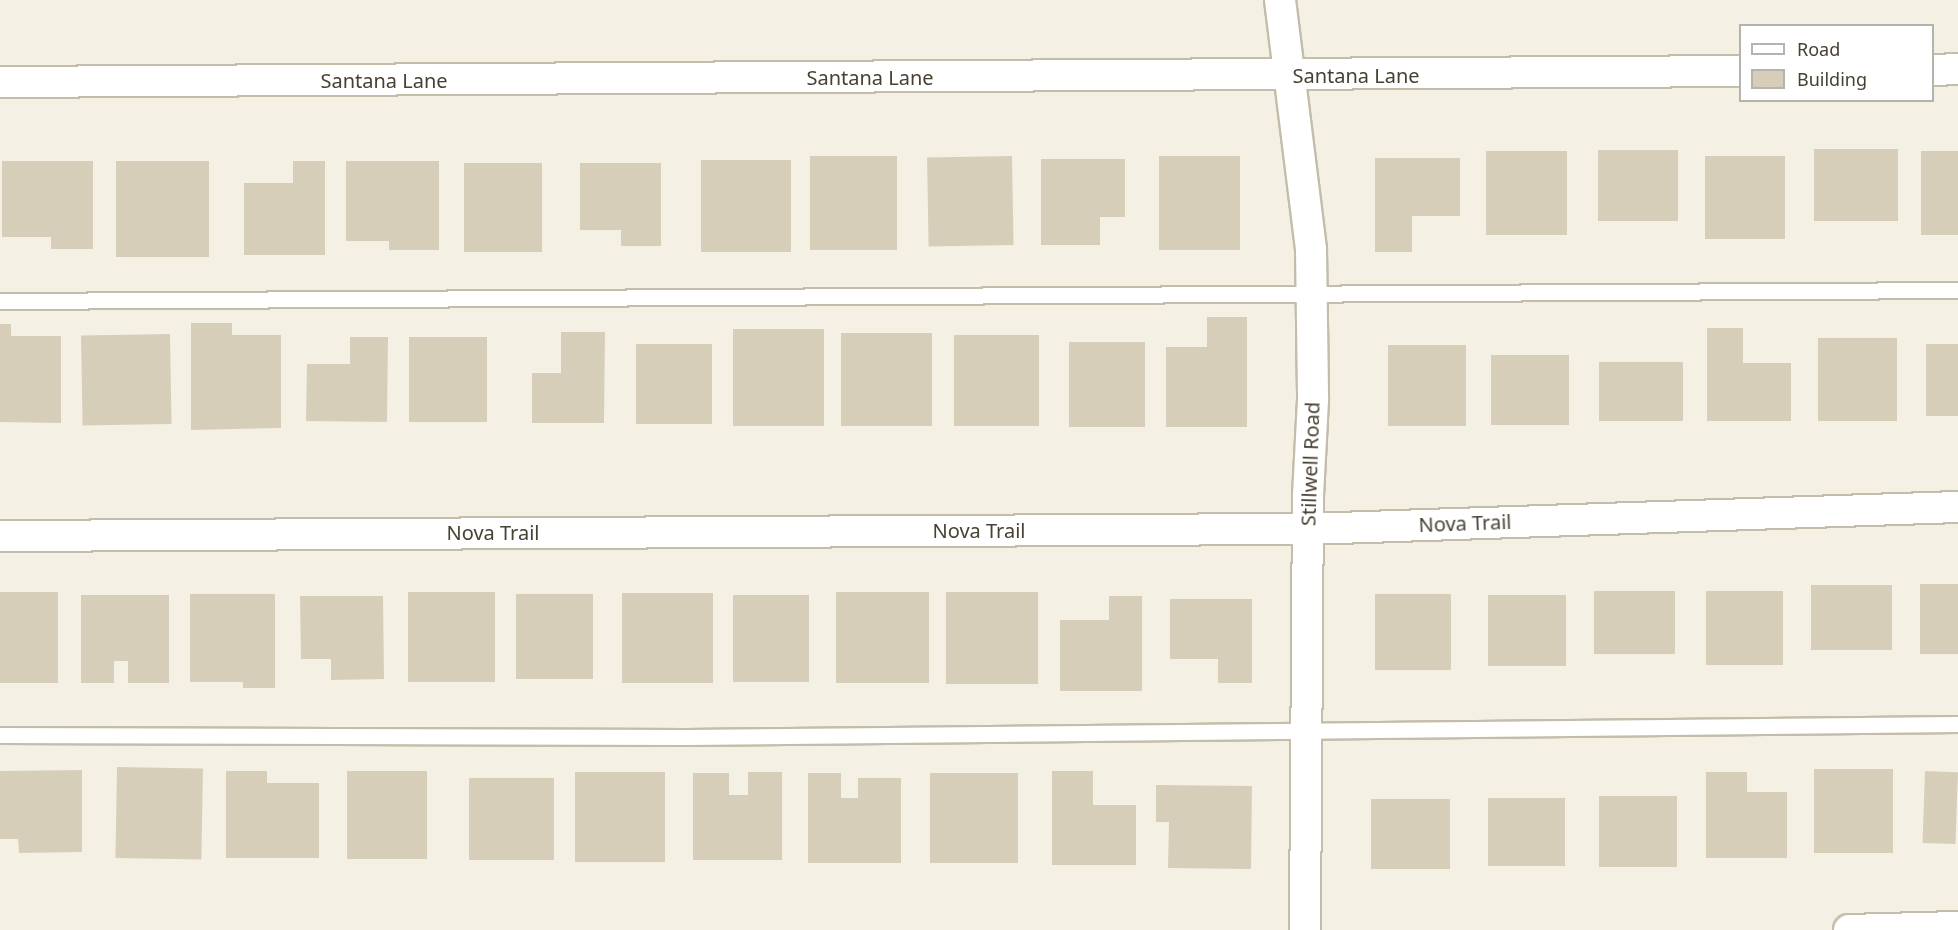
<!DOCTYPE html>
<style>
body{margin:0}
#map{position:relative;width:1958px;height:930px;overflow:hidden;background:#f4f1e4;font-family:"Noto Sans",sans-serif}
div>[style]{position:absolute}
.building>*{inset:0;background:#d7ceb9;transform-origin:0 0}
.roads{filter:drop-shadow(2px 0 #c3bda9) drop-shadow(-2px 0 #c3bda9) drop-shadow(0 2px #c3bda9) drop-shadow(0 -2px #c3bda9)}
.lane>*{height:15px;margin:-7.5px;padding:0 7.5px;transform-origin:7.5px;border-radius:7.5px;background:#fff}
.street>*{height:30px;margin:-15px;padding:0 15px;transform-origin:15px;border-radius:15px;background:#fff}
span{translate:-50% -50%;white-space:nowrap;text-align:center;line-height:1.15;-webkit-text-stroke:4.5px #fff;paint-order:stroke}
.street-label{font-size:20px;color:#474133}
.legend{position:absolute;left:1739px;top:24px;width:195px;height:78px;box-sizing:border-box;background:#fff;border:2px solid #b5b3ad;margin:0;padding:8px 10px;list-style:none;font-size:18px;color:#474133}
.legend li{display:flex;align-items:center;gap:12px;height:30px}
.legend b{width:30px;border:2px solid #b5b3ad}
</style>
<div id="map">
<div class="building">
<div style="left:1814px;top:149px;width:84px;height:72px"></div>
<div style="left:1598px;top:150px;width:80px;height:71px"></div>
<div style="left:1486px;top:151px;width:81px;height:84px"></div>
<div style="left:1921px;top:151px;width:37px;height:84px"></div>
<div style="left:810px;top:156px;width:87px;height:94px"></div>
<div style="left:1012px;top:156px;width:89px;height:85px;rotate:89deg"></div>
<div style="left:1159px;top:156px;width:81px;height:94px"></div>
<div style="left:1705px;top:156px;width:80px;height:83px"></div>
<div style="clip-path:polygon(1375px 158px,1460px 158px,1460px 216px,1412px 216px,1412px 252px,1375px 252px)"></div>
<div style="clip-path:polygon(1041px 159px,1125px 159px,1125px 217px,1100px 217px,1100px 245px,1041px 245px)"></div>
<div style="left:701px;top:160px;width:90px;height:92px"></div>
<div style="clip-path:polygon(2px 161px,93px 161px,93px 249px,51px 249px,51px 237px,2px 237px)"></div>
<div style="left:116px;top:161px;width:93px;height:96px"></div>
<div style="clip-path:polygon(293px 161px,325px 161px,325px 255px,244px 255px,244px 183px,293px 183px)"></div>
<div style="clip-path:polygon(346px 161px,439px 161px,439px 250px,389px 250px,389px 241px,346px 241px)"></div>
<div style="left:464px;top:163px;width:78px;height:89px"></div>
<div style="clip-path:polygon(580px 163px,661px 163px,661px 246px,621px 246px,621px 230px,580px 230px)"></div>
<div style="clip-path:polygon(1207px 317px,1247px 317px,1247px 427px,1166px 427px,1166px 347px,1207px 347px)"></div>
<div style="clip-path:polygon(191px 323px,232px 323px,232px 335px,281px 335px,281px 428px,191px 430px)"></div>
<div style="clip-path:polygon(0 324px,11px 324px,11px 336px,61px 336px,61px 423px,0 422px)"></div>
<div style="clip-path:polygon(1707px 328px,1743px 328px,1743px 363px,1791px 363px,1791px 421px,1707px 421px)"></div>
<div style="left:733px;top:329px;width:91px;height:97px"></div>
<div style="clip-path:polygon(561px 332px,605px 332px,604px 423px,532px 423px,532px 373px,561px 373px)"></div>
<div style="left:841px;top:333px;width:91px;height:93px"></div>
<div style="left:170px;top:334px;width:90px;height:89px;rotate:89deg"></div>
<div style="left:954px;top:335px;width:85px;height:91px"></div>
<div style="clip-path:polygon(350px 337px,388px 337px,387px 422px,306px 421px,307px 364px,350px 364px)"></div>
<div style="left:409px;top:337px;width:78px;height:85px"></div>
<div style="left:1818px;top:338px;width:79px;height:83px"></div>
<div style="left:1069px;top:342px;width:76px;height:85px"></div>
<div style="left:636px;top:344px;width:76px;height:80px"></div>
<div style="left:1926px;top:344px;width:32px;height:72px"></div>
<div style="left:1388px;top:345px;width:78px;height:81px"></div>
<div style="left:1491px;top:355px;width:78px;height:70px"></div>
<div style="left:1599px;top:362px;width:84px;height:59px"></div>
<div style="left:1920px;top:584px;width:38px;height:70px"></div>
<div style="left:1811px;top:585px;width:81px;height:65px"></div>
<div style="left:1594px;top:591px;width:81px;height:63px"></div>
<div style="left:1706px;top:591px;width:77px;height:74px"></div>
<div style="left:0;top:592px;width:58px;height:91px"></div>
<div style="left:408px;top:592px;width:87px;height:90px"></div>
<div style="left:836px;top:592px;width:93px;height:91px"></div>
<div style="left:946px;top:592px;width:92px;height:92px"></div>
<div style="left:622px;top:593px;width:91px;height:90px"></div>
<div style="clip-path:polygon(190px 594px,275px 594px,275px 688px,243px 688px,243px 682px,190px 682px)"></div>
<div style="left:516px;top:594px;width:77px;height:85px"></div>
<div style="left:1375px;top:594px;width:76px;height:76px"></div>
<div style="clip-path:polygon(81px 595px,169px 595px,169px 683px,128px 683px,128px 661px,114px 661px,114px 683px,81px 683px)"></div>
<div style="left:733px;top:595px;width:76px;height:87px"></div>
<div style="left:1488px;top:595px;width:78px;height:71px"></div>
<div style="clip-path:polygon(300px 596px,383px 596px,384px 679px,331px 680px,331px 659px,301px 659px)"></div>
<div style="clip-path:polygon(1109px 596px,1142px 596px,1142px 691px,1060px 691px,1060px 620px,1109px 620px)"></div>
<div style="clip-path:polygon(1170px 599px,1252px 599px,1252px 683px,1218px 683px,1218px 659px,1170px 659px)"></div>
<div style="left:117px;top:767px;width:86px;height:91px;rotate:1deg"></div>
<div style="left:1814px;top:769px;width:79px;height:84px"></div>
<div style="clip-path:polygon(82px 770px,82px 852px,19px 853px,18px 839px,0 839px,0 771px)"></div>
<div style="clip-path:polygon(226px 771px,267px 771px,267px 783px,319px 783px,319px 858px,226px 858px)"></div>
<div style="left:347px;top:771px;width:80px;height:88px"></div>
<div style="clip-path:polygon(1052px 771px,1093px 771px,1093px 805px,1136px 805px,1136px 865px,1052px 865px)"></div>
<div style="left:1925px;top:771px;width:33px;height:72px;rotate:2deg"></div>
<div style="left:575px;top:772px;width:90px;height:90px"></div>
<div style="clip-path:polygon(748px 772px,782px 772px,782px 860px,693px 860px,693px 773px,729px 773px,729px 795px,748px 795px)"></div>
<div style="clip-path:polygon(1706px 772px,1747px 772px,1747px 792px,1787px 792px,1787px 858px,1706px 858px)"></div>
<div style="clip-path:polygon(808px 773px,841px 773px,841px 798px,858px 798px,858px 778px,901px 778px,901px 863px,808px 863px)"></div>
<div style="left:930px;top:773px;width:88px;height:90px"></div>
<div style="left:469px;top:778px;width:85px;height:82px"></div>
<div style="clip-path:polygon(1156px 785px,1252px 786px,1251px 869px,1168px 868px,1169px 822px,1156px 822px)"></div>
<div style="left:1599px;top:796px;width:78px;height:71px"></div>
<div style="left:1488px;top:798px;width:77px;height:68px"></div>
<div style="left:1371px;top:799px;width:79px;height:70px"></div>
</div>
<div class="roads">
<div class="lane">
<div style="left:0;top:301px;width:1958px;rotate:-0.32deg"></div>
<div style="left:0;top:735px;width:686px;rotate:0.17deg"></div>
<div style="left:686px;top:737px;width:1272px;rotate:-0.59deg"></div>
</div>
<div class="street">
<div style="left:1280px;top:0;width:252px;rotate:82.9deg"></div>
<div style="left:1311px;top:250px;width:150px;rotate:89.2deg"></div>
<div style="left:1313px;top:400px;width:96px;rotate:93deg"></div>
<div style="left:1308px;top:496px;width:434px;rotate:90.4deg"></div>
<div style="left:1932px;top:70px;width:26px;rotate:-2deg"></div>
<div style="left:0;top:82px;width:1740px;rotate:-0.36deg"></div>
<div style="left:0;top:536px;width:1308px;rotate:-0.31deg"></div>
<div style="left:1308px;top:529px;width:650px;rotate:-1.94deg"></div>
<div style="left:1849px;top:930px;width:109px;rotate:-1.6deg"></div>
</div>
</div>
<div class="street-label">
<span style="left:1356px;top:75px">Santana Lane</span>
<span style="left:870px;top:77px">Santana Lane</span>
<span style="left:384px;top:80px">Santana Lane</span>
<span style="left:1310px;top:464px;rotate:-88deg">Stillwell Road</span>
<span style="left:1465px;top:523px;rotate:-2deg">Nova Trail</span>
<span style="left:979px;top:530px">Nova Trail</span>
<span style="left:493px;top:532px">Nova Trail</span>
</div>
<ul class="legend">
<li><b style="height:8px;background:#fff"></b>Road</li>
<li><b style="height:16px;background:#d7ceb9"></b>Building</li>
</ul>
</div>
